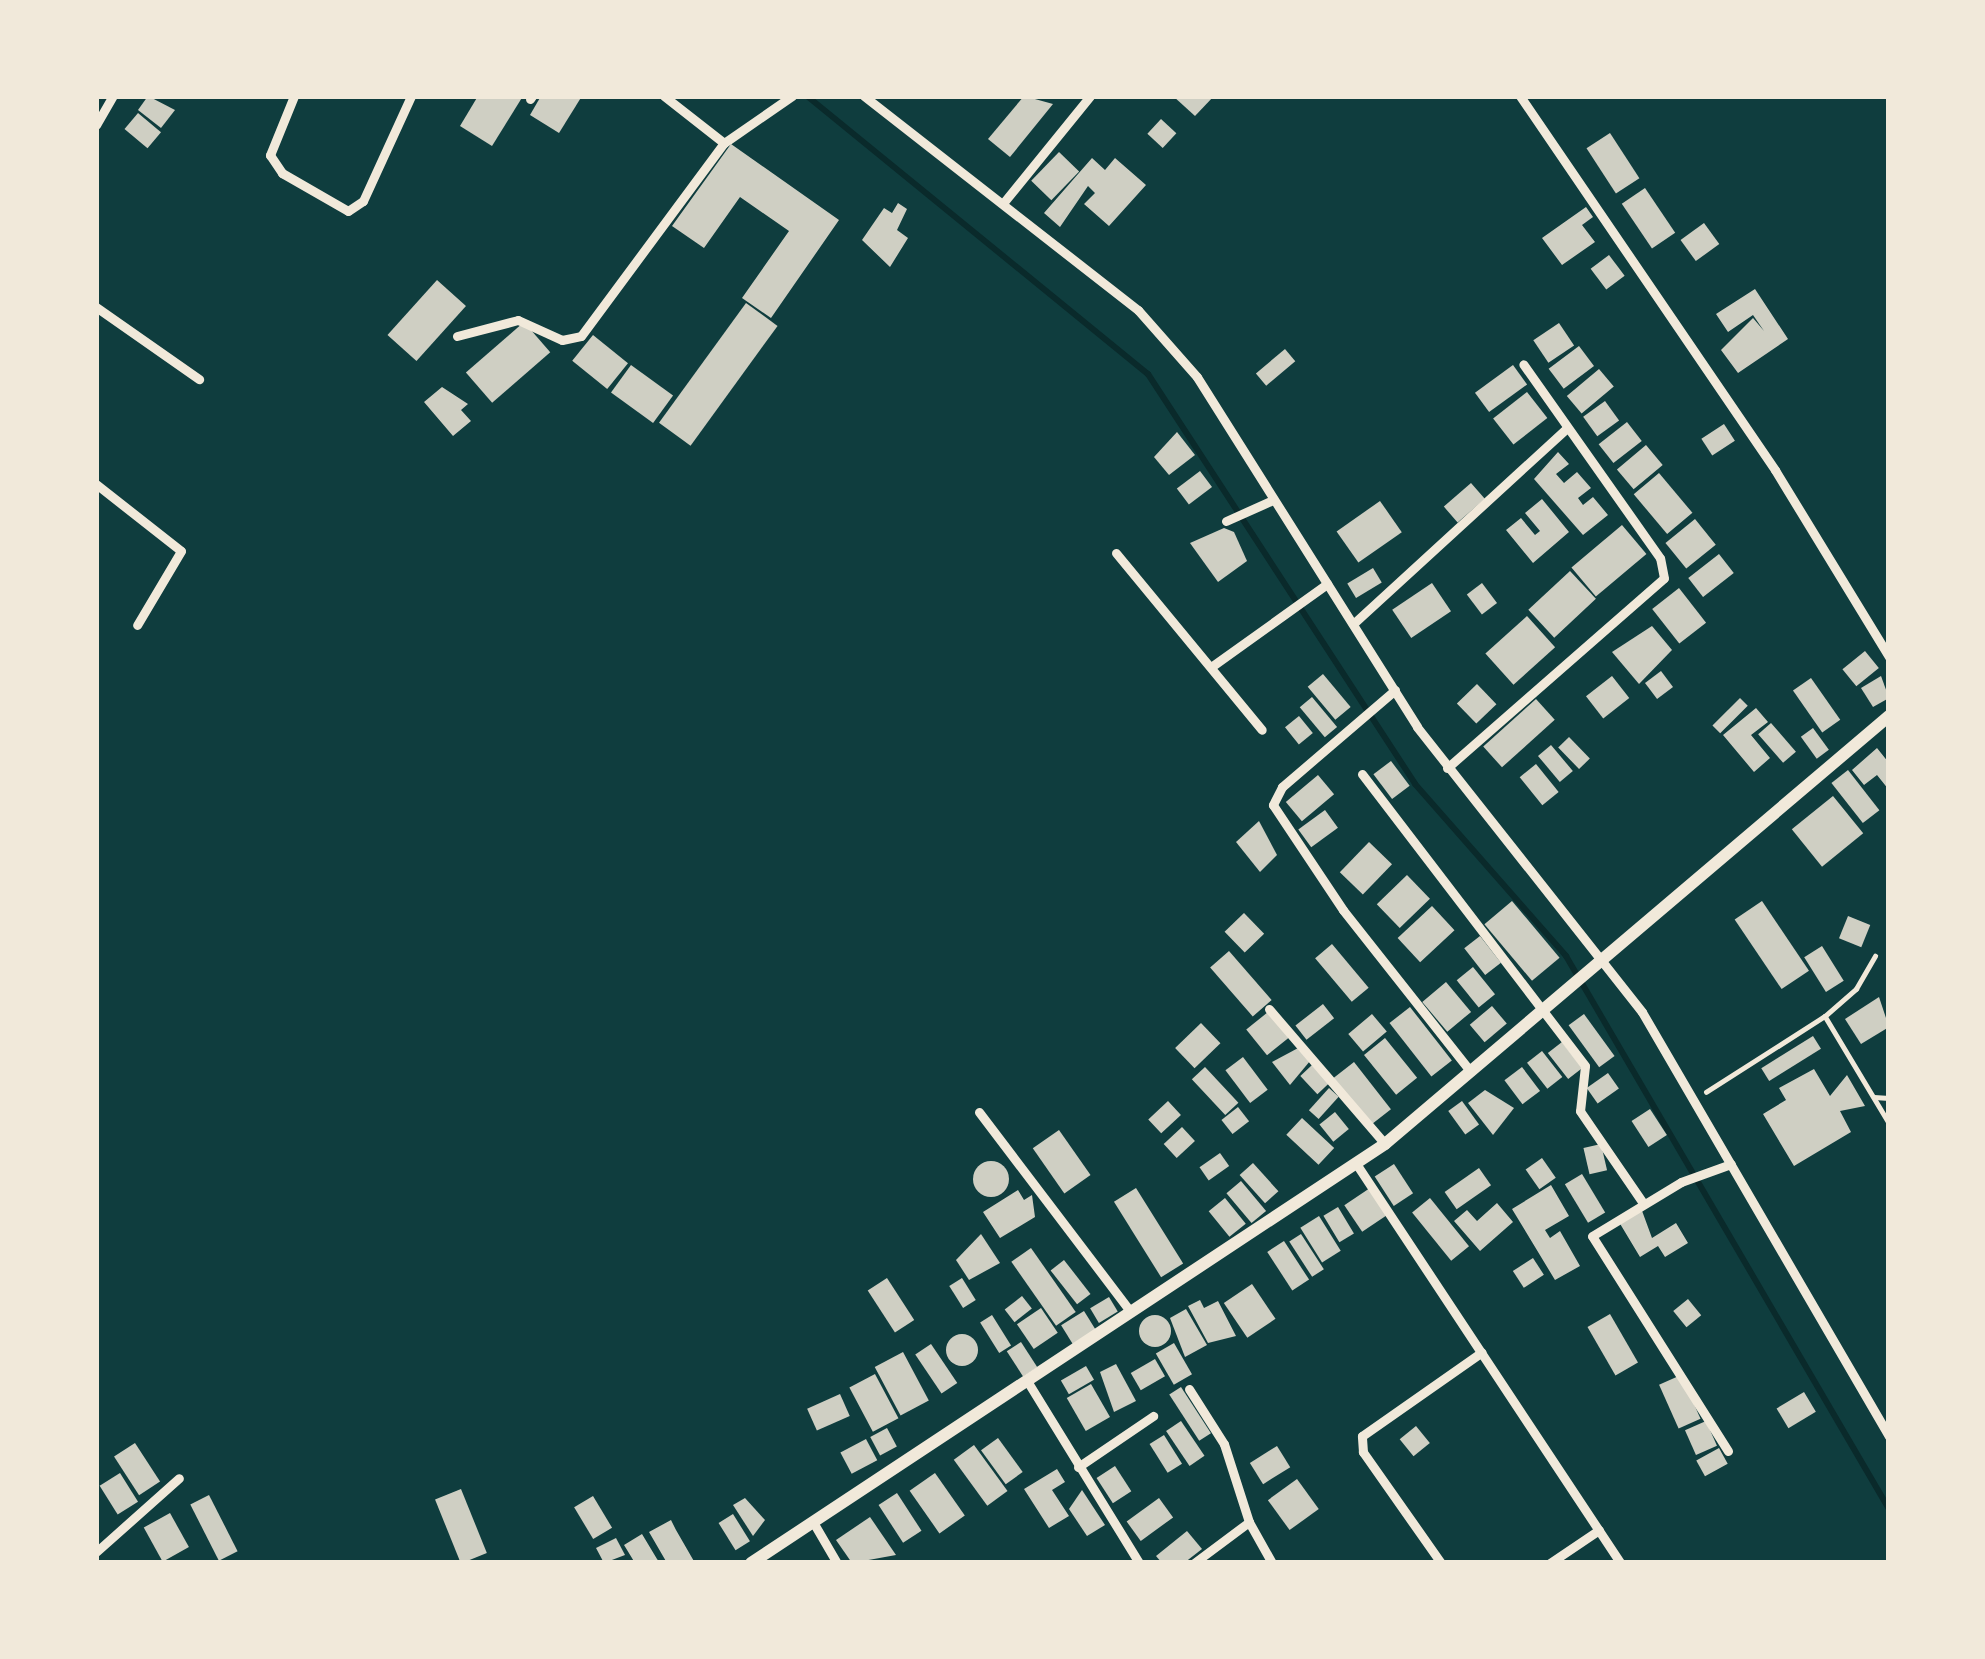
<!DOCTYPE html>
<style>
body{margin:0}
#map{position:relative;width:1985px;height:1659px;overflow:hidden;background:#0f3d3e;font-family:"IBM Plex Serif",serif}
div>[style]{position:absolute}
.stream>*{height:6px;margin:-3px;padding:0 3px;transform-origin:3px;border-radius:3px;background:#0a2a2b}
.building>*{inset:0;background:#cfcfc3;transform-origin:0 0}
.round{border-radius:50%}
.path>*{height:4.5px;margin:-2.25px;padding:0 2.25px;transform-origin:2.25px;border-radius:2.25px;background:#f1e9da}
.minor>*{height:9px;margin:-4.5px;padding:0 4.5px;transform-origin:4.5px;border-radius:4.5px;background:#f1e9da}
.tertiary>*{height:12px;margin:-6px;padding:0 6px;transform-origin:6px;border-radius:6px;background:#f1e9da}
span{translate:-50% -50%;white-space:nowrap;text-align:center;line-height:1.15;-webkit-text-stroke:10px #f1e9da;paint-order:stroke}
.frame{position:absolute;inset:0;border:99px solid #f1e9da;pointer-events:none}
</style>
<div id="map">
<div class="stream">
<div style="left:807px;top:96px;width:440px;rotate:39.2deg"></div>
<div style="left:1148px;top:374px;width:489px;rotate:56.9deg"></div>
<div style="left:1415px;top:784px;width:229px;rotate:48.7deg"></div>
<div style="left:1566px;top:956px;width:640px;rotate:59.71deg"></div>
</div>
<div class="building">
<div style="clip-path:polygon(148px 96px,175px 110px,161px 128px,138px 110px)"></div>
<div style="clip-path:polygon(478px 96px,523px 96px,492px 146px,460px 126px)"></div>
<div style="clip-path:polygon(541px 96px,582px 96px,559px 133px,530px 115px)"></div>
<div style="clip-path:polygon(1024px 96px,1053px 104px,1010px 157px,988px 139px)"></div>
<div style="clip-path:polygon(1173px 96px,1214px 96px,1195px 116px)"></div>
<div style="left:138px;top:113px;width:30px;height:21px;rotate:40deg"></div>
<div style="left:1161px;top:119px;width:21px;height:20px;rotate:43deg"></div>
<div style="left:1610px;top:133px;width:54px;height:28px;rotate:57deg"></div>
<div style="clip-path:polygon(731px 144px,839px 220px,771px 318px,742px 298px,789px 231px,740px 197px,704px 248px,672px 226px)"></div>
<div style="left:1059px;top:152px;width:28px;height:40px;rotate:44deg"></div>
<div style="clip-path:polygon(1092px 158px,1105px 170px,1115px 158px,1146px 185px,1109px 226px,1084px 204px,1095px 193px,1088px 186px,1060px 227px,1044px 213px)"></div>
<div style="left:1645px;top:188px;width:54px;height:28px;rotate:56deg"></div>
<div style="clip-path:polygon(898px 203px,907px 209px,897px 230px,908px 238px,890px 267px,862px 240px,884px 208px,892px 213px)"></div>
<div style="clip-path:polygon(1586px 207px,1593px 217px,1582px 225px,1595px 242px,1562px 265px,1542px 238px)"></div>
<div style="left:1704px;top:223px;width:26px;height:29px;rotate:54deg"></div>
<div style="left:1609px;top:255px;width:26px;height:23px;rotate:53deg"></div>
<div style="left:437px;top:280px;width:39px;height:74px;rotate:42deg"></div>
<div style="clip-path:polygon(1755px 289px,1788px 339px,1738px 373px,1721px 350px,1753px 318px,1764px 331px,1753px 315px,1728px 332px,1716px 314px)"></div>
<div style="left:746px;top:303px;width:39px;height:148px;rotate:36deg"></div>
<div style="left:524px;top:322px;width:40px;height:77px;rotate:49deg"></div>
<div style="left:1559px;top:323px;width:27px;height:31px;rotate:56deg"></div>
<div style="left:593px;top:335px;width:45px;height:33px;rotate:39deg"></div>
<div style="left:1579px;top:346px;width:25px;height:38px;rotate:53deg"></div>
<div style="left:1285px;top:349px;width:16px;height:38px;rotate:50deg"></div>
<div style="left:631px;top:365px;width:52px;height:34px;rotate:36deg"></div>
<div style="left:1513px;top:365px;width:24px;height:47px;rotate:54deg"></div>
<div style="left:1599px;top:369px;width:23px;height:42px;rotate:50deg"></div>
<div style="clip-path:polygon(442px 387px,468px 404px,461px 410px,471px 421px,453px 436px,424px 402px)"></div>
<div style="left:1527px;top:392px;width:33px;height:43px;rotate:52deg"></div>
<div style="left:1605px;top:401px;width:24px;height:27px;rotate:54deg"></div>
<div style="left:1627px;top:422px;width:24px;height:36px;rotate:52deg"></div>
<div style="left:1724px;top:424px;width:20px;height:27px;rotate:57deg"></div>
<div style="clip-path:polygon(1177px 432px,1195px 455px,1169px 475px,1154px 457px)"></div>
<div style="left:1646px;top:445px;width:26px;height:38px;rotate:50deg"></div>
<div style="clip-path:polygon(1558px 452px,1569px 464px,1556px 474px,1564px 483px,1577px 472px,1591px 488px,1578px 498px,1583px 505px,1593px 497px,1608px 515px,1583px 535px,1534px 479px)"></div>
<div style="left:1200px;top:471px;width:20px;height:29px;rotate:53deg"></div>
<div style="left:1659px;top:473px;width:52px;height:33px;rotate:50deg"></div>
<div style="left:1471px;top:483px;width:21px;height:36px;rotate:49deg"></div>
<div style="clip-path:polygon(1542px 499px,1569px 532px,1533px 563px,1506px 530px,1521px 518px,1535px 535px,1540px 531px,1525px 513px)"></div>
<div style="left:1380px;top:501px;width:38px;height:53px;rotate:55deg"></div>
<div style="left:1695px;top:519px;width:33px;height:38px;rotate:51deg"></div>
<div style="left:1622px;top:525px;width:38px;height:66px;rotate:50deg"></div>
<div style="clip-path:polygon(1224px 528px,1234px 532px,1247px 561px,1218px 582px,1190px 543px)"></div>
<div style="left:1719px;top:554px;width:24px;height:39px;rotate:52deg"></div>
<div style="left:1373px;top:568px;width:17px;height:30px;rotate:59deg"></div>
<div style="left:1570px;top:571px;width:38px;height:57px;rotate:47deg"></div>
<div style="left:1432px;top:583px;width:34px;height:48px;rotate:56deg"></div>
<div style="left:1482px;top:583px;width:25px;height:19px;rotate:53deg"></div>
<div style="left:1679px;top:588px;width:44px;height:34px;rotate:52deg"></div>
<div style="left:1527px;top:616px;width:42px;height:56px;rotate:48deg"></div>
<div style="clip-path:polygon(1652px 626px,1672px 650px,1639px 684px,1612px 652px)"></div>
<div style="left:1865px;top:651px;width:22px;height:29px;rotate:51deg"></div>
<div style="left:1661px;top:671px;width:20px;height:20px;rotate:53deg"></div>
<div style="left:1323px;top:674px;width:43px;height:20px;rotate:50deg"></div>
<div style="left:1612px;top:676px;width:28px;height:33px;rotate:52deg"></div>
<div style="clip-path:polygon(1881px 676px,1889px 698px,1873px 707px,1861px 688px)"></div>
<div style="left:1811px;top:678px;width:51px;height:22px;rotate:55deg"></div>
<div style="left:1477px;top:684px;width:28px;height:28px;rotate:46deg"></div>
<div style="left:1312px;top:697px;width:39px;height:16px;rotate:50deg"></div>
<div style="left:1740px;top:698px;width:11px;height:39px;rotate:45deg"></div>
<div style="left:1536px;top:699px;width:28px;height:71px;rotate:48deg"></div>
<div style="clip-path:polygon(1756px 708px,1768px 722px,1751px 735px,1770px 758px,1754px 772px,1723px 735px)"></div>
<div style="left:1299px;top:716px;width:22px;height:18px;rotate:51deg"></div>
<div style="left:1771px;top:723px;width:38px;height:17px;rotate:49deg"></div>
<div style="left:1813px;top:728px;width:27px;height:15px;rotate:54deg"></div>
<div style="left:1569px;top:737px;width:30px;height:15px;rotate:46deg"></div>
<div style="left:1551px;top:745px;width:34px;height:17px;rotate:50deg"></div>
<div style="clip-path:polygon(1877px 748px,1889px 763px,1889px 790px,1877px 775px,1864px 785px,1852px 770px)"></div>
<div style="left:1391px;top:761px;width:31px;height:22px;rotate:53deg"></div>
<div style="left:1536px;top:764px;width:36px;height:21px;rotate:51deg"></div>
<div style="left:1848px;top:770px;width:51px;height:21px;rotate:52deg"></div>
<div style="left:1318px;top:775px;width:25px;height:42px;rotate:50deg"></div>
<div style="left:1833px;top:796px;width:48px;height:53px;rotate:51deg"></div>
<div style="left:1325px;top:810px;width:22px;height:33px;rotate:54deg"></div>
<div style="clip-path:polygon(1259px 821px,1277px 855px,1260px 872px,1236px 842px)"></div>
<div style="left:1369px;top:842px;width:32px;height:42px;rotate:44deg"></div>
<div style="left:1407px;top:875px;width:33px;height:42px;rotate:46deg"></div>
<div style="left:1512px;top:901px;width:74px;height:36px;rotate:50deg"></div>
<div style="left:1762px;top:901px;width:84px;height:33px;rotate:56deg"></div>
<div style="left:1432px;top:906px;width:33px;height:47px;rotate:47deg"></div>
<div style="left:1244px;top:913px;width:29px;height:27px;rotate:46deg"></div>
<div style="left:1848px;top:916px;width:24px;height:24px;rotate:22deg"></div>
<div style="left:1480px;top:936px;width:34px;height:20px;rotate:52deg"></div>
<div style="left:1332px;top:944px;width:57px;height:22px;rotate:50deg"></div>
<div style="left:1822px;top:946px;width:41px;height:21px;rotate:58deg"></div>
<div style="left:1229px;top:951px;width:65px;height:25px;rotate:49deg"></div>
<div style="left:1473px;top:967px;width:35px;height:21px;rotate:51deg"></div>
<div style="left:1446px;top:982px;width:39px;height:31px;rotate:50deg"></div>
<div style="clip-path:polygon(1879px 997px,1889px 1027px,1861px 1044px,1845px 1019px)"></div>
<div style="left:1323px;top:1004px;width:18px;height:35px;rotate:52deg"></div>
<div style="left:1492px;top:1006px;width:23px;height:29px;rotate:50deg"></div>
<div style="left:1410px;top:1007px;width:68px;height:26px;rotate:52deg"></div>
<div style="left:1268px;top:1012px;width:33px;height:28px;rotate:51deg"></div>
<div style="left:1372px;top:1014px;width:23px;height:31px;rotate:50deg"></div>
<div style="left:1584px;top:1014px;width:52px;height:19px;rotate:54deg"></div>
<div style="left:1201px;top:1023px;width:28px;height:36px;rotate:46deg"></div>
<div style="left:1813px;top:1036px;width:15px;height:61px;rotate:58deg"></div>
<div style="left:1385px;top:1038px;width:51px;height:27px;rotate:51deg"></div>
<div style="left:1562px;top:1042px;width:33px;height:18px;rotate:52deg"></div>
<div style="clip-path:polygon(1300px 1047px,1310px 1061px,1290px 1085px,1272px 1062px)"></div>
<div style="left:1542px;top:1051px;width:33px;height:19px;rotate:52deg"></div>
<div style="left:1243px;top:1057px;width:41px;height:22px;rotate:53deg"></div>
<div style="left:1354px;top:1062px;width:60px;height:26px;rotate:52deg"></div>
<div style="left:1312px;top:1065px;width:25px;height:16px;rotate:47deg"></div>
<div style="left:1205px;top:1067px;width:49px;height:18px;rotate:47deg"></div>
<div style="left:1522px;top:1067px;width:30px;height:22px;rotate:53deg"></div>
<div style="clip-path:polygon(1814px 1069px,1830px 1096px,1847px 1075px,1865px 1106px,1840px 1111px,1851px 1132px,1794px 1166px,1763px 1114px,1786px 1100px,1779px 1088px)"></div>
<div style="left:1608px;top:1073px;width:19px;height:26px;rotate:55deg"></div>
<div style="left:1329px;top:1088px;width:13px;height:30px;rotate:42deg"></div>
<div style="clip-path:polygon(1485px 1090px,1514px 1108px,1493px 1135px,1468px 1103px)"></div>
<div style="left:1168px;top:1101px;width:19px;height:27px;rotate:47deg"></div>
<div style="left:1462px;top:1101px;width:29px;height:17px;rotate:54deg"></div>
<div style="left:1238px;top:1107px;width:18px;height:21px;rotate:52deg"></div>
<div style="left:1650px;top:1109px;width:31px;height:22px;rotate:57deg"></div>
<div style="left:1335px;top:1112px;width:22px;height:20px;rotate:51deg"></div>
<div style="left:1302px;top:1118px;width:44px;height:23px;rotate:43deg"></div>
<div style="left:1182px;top:1127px;width:19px;height:25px;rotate:47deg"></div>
<div style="left:1059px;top:1130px;width:55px;height:32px;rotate:55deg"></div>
<div style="left:1601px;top:1144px;width:27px;height:18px;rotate:77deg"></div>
<div style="left:1220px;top:1153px;width:16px;height:25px;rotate:55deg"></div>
<div style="left:1542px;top:1158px;width:24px;height:20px;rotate:55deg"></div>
<div class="round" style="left:973px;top:1161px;width:36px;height:36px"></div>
<div style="left:1253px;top:1163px;width:38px;height:18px;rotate:48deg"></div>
<div style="left:1394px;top:1164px;width:35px;height:23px;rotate:57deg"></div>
<div style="left:1479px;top:1168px;width:21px;height:42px;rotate:55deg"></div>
<div style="left:1582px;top:1174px;width:45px;height:20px;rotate:59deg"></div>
<div style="left:1241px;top:1181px;width:39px;height:19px;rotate:50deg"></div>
<div style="clip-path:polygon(1551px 1185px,1569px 1216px,1545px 1230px,1550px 1238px,1560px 1231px,1580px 1266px,1555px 1280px,1512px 1209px)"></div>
<div style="left:1136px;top:1188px;width:89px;height:26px;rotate:58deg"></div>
<div style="left:1370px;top:1188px;width:32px;height:31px;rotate:56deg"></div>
<div style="clip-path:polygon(1018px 1190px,1024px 1200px,1032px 1195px,1035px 1217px,1000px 1238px,983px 1212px)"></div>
<div style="left:1225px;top:1198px;width:33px;height:21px;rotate:51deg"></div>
<div style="left:1430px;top:1198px;width:62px;height:23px;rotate:51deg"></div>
<div style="clip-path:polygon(1497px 1203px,1513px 1222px,1480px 1251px,1454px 1221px,1467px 1210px,1477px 1221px)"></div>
<div style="left:1338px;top:1207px;width:31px;height:17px;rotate:59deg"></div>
<div style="clip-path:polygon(1641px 1208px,1652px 1238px,1676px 1223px,1688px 1243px,1665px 1257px,1658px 1246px,1640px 1257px,1619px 1222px)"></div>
<div style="left:1319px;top:1216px;width:41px;height:22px;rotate:58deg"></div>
<div style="clip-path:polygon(981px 1234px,1000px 1263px,969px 1280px,956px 1260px)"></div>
<div style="left:1301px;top:1234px;width:42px;height:14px;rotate:57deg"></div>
<div style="left:1284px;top:1241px;width:46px;height:20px;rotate:57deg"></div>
<div style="left:1031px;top:1248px;width:78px;height:24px;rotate:55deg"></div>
<div style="left:1533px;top:1258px;width:20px;height:24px;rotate:57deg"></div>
<div style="left:1064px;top:1260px;width:43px;height:17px;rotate:52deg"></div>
<div style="left:887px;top:1278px;width:50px;height:23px;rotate:57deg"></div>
<div style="left:962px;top:1278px;width:26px;height:15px;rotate:58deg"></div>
<div style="left:1252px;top:1284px;width:42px;height:34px;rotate:56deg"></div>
<div style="left:1022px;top:1296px;width:16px;height:22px;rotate:52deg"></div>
<div style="left:1109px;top:1297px;width:17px;height:22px;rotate:59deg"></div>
<div style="left:1688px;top:1299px;width:21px;height:19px;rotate:51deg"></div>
<div style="clip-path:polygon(1200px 1300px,1204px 1308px,1218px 1301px,1236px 1336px,1208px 1343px,1188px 1306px)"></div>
<div style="left:1041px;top:1308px;width:30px;height:29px;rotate:56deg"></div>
<div style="clip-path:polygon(1186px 1309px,1207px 1345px,1185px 1357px,1170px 1318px)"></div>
<div style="left:1084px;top:1311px;width:22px;height:27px;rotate:58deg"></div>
<div style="left:1610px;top:1314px;width:56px;height:26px;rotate:60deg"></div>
<div style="left:992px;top:1315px;width:36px;height:14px;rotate:58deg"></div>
<div class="round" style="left:1139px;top:1315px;width:32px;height:32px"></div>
<div class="round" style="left:946px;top:1334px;width:32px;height:32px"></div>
<div style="left:1021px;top:1342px;width:30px;height:17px;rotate:57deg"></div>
<div style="left:1174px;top:1343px;width:36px;height:21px;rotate:60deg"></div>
<div style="left:931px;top:1344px;width:47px;height:19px;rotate:56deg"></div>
<div style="left:903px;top:1352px;width:55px;height:32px;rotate:62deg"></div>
<div style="left:1155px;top:1359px;width:20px;height:28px;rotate:60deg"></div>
<div style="clip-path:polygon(1116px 1364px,1136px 1401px,1114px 1412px,1100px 1372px)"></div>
<div style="left:1086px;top:1366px;width:16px;height:29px;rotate:60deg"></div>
<div style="left:875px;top:1374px;width:50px;height:29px;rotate:62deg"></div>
<div style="left:1681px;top:1375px;width:48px;height:24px;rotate:66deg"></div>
<div style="left:1091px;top:1384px;width:38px;height:28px;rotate:60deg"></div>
<div style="left:1181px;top:1387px;width:55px;height:14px;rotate:57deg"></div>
<div style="left:1804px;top:1392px;width:23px;height:32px;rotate:59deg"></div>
<div style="left:840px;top:1394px;width:24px;height:36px;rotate:66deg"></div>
<div style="left:1181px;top:1421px;width:42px;height:18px;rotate:56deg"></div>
<div style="left:1706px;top:1421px;width:27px;height:23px;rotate:66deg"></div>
<div style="left:1416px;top:1426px;width:22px;height:21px;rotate:51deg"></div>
<div style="left:887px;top:1428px;width:21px;height:19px;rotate:62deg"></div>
<div style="left:1164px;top:1435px;width:34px;height:17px;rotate:58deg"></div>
<div style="left:998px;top:1438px;width:42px;height:21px;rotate:54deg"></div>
<div style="left:866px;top:1439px;width:24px;height:29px;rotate:62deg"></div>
<div style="left:135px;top:1443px;width:46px;height:25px;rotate:57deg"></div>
<div style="left:974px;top:1445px;width:57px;height:25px;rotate:54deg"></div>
<div style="left:1277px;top:1446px;width:25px;height:32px;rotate:58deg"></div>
<div style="left:1719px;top:1448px;width:18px;height:26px;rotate:61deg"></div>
<div style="left:1115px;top:1466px;width:30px;height:22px;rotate:57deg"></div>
<div style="clip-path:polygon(1057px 1469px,1065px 1482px,1052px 1490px,1069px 1516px,1049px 1528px,1024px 1489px)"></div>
<div style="left:120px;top:1473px;width:34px;height:24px;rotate:58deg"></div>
<div style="left:935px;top:1473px;width:52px;height:31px;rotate:55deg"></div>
<div style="left:1297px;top:1479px;width:37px;height:36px;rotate:54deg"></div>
<div style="left:461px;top:1489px;width:69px;height:28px;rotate:68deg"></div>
<div style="clip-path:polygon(1082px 1490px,1105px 1525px,1087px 1536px,1069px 1509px)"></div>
<div style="left:897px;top:1493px;width:45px;height:22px;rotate:57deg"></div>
<div style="left:209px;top:1495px;width:63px;height:21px;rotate:63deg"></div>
<div style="left:593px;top:1496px;width:37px;height:22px;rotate:59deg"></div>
<div style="clip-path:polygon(745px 1498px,765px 1520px,753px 1536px,733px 1505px)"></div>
<div style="left:1159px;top:1498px;width:24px;height:40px;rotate:54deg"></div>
<div style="left:170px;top:1513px;width:39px;height:30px;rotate:61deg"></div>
<div style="left:733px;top:1514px;width:32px;height:17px;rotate:58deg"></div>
<div style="clip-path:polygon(870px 1517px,896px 1555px,852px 1563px,836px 1540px)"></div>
<div style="clip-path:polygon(671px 1520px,676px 1530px,695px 1563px,667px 1563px,649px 1532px)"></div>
<div style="clip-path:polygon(1187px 1531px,1202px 1549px,1184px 1563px,1162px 1563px,1156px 1556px)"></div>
<div style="clip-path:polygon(642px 1534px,657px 1559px,660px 1563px,635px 1563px,624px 1545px)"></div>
<div style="clip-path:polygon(616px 1538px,625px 1555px,604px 1563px,596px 1548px)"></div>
</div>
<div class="path">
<div style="left:1825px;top:1016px;width:125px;rotate:59.1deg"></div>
<div style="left:1706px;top:1092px;width:141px;rotate:-32.6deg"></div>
<div style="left:1825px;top:1016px;width:41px;rotate:-41.1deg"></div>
<div style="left:1856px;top:989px;width:38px;rotate:-60deg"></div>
<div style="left:1874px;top:1097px;width:15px;rotate:4deg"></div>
</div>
<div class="minor">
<div style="left:294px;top:96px;width:64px;rotate:112.1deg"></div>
<div style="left:270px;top:155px;width:22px;rotate:56deg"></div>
<div style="left:282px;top:173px;width:76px;rotate:29.9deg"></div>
<div style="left:348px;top:211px;width:18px;rotate:-34deg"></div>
<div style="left:363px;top:201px;width:115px;rotate:-65.4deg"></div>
<div style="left:664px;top:96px;width:76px;rotate:38.1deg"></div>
<div style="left:864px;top:96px;width:348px;rotate:38deg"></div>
<div style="left:1138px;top:310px;width:89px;rotate:48.6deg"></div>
<div style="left:1197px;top:377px;width:413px;rotate:57.8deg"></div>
<div style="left:1417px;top:727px;width:363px;rotate:51.7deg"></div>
<div style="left:1642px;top:1012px;width:491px;rotate:59.8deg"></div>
<div style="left:1520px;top:96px;width:453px;rotate:55.7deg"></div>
<div style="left:1775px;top:470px;width:219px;rotate:58.6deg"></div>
<div style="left:530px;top:99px;width:4px;rotate:-56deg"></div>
<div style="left:96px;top:125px;width:34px;rotate:-60deg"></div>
<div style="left:1004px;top:202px;width:136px;rotate:-50.9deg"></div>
<div style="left:96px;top:307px;width:126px;rotate:35deg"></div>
<div style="left:457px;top:336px;width:63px;rotate:-14.7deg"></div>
<div style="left:518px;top:320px;width:48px;rotate:24.4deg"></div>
<div style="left:562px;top:340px;width:19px;rotate:-12deg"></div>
<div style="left:581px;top:336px;width:240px;rotate:-53.5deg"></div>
<div style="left:724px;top:143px;width:83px;rotate:-34.7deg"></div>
<div style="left:96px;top:484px;width:108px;rotate:38.2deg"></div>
<div style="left:181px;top:551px;width:86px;rotate:120.7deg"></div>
<div style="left:1226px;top:521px;width:51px;rotate:-24.1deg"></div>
<div style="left:1116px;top:553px;width:229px;rotate:50.5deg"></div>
<div style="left:1353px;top:624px;width:290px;rotate:-42.5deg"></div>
<div style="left:1211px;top:667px;width:143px;rotate:-35.6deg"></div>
<div style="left:1395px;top:690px;width:149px;rotate:139.4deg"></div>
<div style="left:1282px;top:787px;width:20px;rotate:117deg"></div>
<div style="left:1273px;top:805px;width:126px;rotate:56.3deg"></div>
<div style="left:1343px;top:910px;width:206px;rotate:51.7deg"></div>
<div style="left:1447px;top:768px;width:288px;rotate:-41.2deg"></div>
<div style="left:1664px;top:578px;width:20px;rotate:-101deg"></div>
<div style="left:1660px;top:558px;width:237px;rotate:-125.2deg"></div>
<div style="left:1362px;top:774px;width:367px;rotate:52.6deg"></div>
<div style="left:1585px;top:1066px;width:45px;rotate:96.3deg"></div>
<div style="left:1580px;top:1111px;width:112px;rotate:55.6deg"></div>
<div style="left:1269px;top:1009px;width:178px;rotate:49.3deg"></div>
<div style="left:979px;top:1112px;width:251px;rotate:52.8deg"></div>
<div style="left:1357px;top:1165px;width:477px;rotate:56.5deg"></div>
<div style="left:1029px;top:1384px;width:210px;rotate:58.4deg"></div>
<div style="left:1189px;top:1389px;width:65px;rotate:57.5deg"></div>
<div style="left:1224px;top:1444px;width:82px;rotate:72.2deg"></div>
<div style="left:1249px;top:1522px;width:69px;rotate:143.3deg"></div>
<div style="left:1728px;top:1451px;width:254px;rotate:-122.3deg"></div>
<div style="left:1592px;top:1236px;width:104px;rotate:-31.2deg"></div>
<div style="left:1681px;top:1182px;width:53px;rotate:-19.8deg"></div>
<div style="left:1078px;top:1467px;width:91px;rotate:-34.2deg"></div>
<div style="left:813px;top:1522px;width:48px;rotate:59.7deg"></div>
<div style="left:1249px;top:1522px;width:47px;rotate:60.7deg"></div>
<div style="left:96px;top:1552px;width:111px;rotate:-41.7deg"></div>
<div style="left:1441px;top:1563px;width:136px;rotate:-125.1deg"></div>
<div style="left:1363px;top:1452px;width:16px;rotate:-94deg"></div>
<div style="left:1362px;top:1436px;width:146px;rotate:-35deg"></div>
<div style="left:1550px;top:1563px;width:59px;rotate:-34deg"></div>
</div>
<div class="tertiary">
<div style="left:751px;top:1563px;width:760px;rotate:-33.46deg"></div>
<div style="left:1385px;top:1144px;width:661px;rotate:-40.34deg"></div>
</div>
<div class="frame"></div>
</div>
